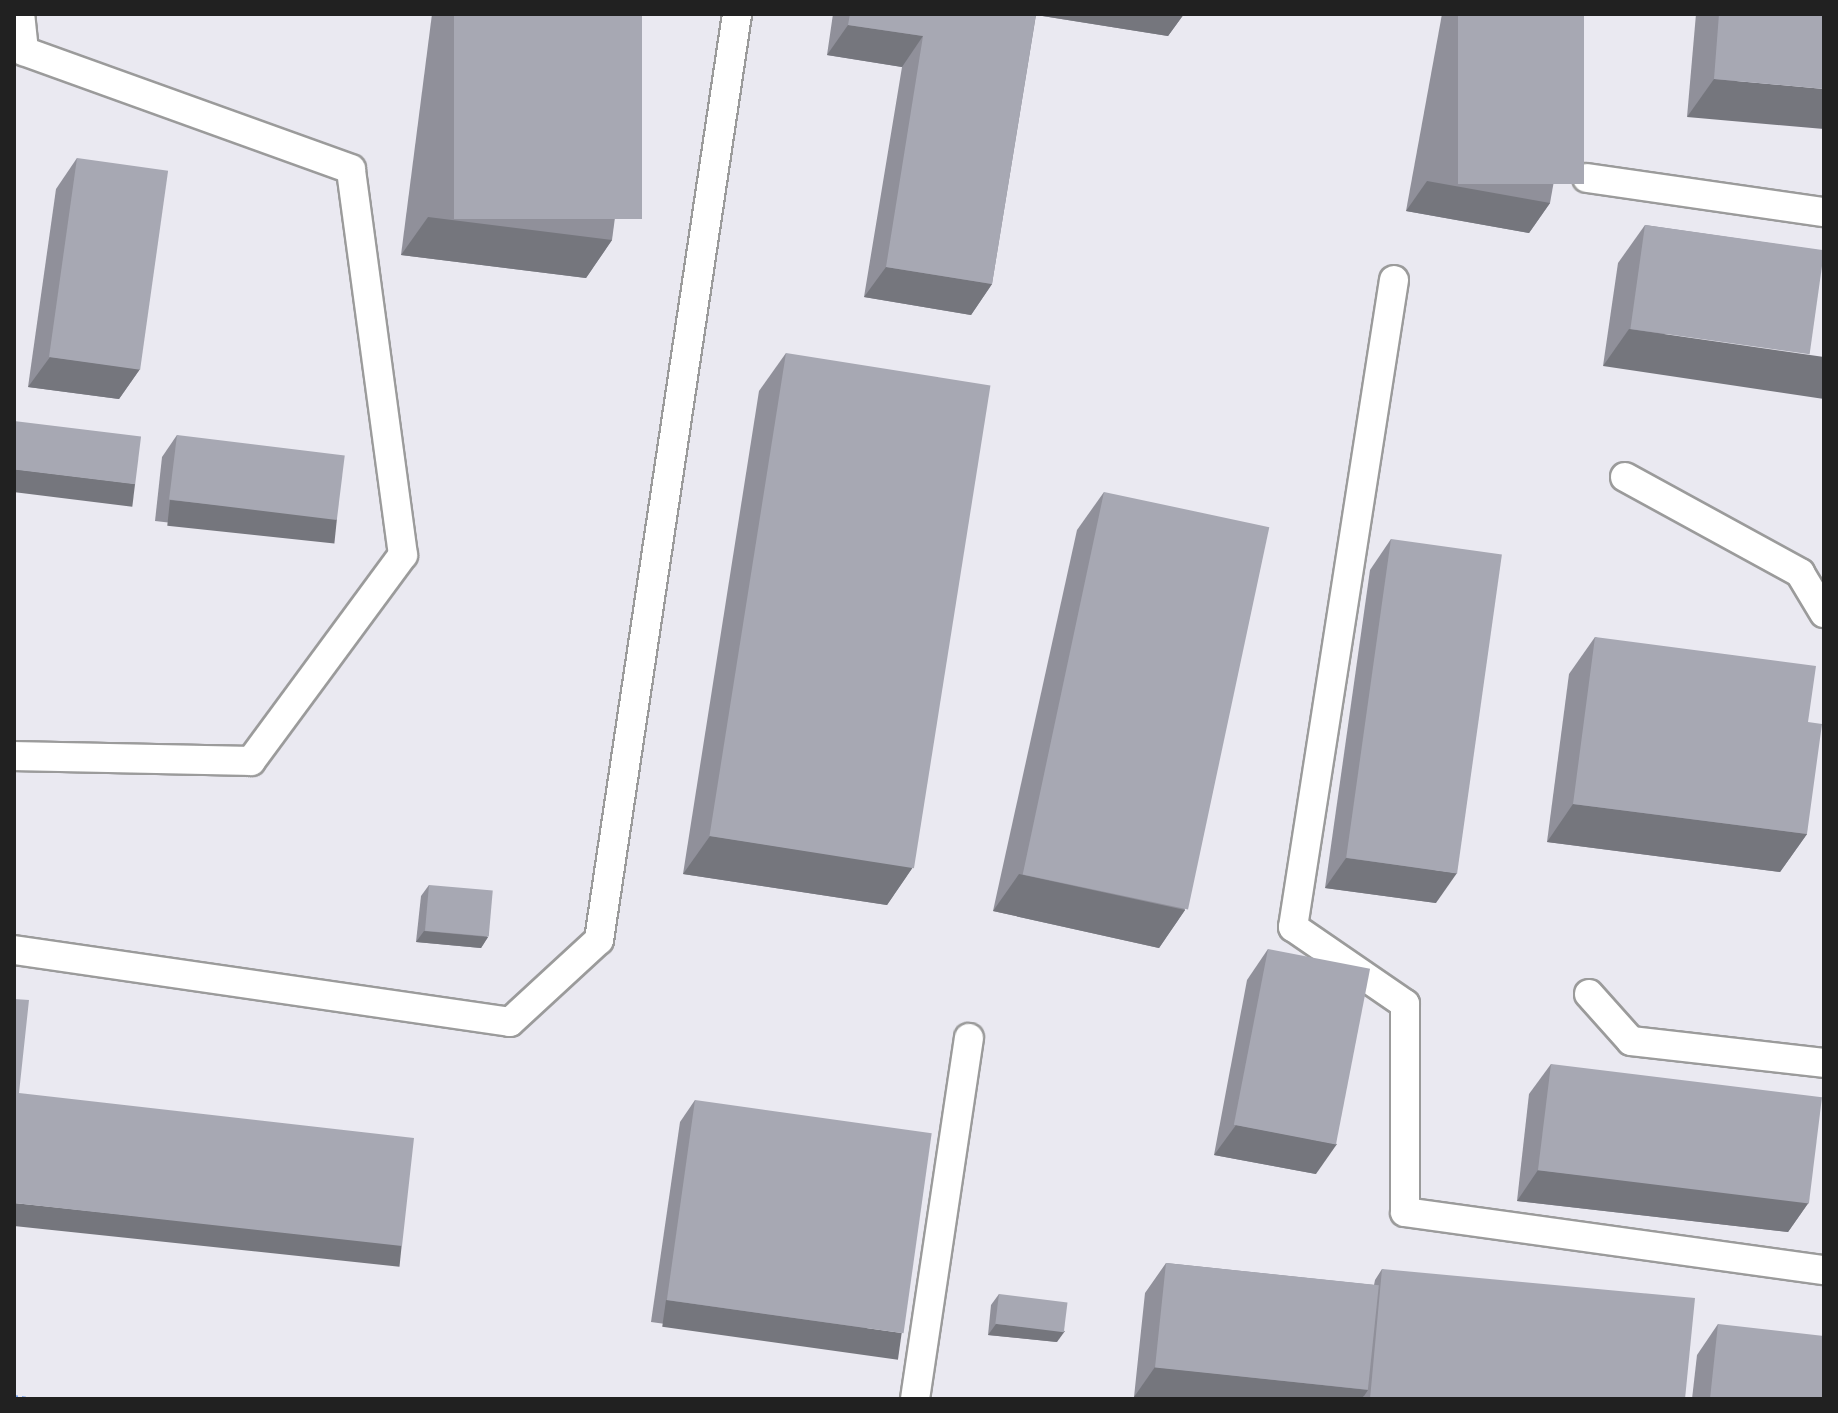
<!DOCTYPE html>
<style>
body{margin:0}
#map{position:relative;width:1838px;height:1413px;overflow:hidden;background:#eae9f1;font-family:"Golos Text",sans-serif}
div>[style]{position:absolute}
.path>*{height:5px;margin-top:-2.5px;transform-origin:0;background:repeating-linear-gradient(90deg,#79a5f1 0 4px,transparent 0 8px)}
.roads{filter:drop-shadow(2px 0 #9b9b9b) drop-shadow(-2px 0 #9b9b9b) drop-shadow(0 2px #9b9b9b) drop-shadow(0 -2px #9b9b9b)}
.service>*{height:28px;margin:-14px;padding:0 14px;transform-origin:14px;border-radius:14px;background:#fff}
.wall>*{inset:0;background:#90909a}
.shaded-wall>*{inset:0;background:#75767d;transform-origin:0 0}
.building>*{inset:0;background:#a7a8b3;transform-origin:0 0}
span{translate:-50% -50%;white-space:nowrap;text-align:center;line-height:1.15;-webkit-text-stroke:6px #fff;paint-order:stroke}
.frame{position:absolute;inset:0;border:16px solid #212121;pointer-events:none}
</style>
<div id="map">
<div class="path">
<div style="left:14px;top:1397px;width:14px;rotate:8deg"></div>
</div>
<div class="roads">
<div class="service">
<div style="left:1587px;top:178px;width:239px;rotate:8.2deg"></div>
<div style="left:1394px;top:280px;width:655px;rotate:98.87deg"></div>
<div style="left:1293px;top:927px;width:136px;rotate:34.5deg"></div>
<div style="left:1405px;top:1004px;width:208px;rotate:90deg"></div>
<div style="left:1405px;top:1212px;width:423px;rotate:7.9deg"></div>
<div style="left:1625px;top:477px;width:200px;rotate:28.7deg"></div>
<div style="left:1800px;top:573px;width:47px;rotate:59deg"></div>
<div style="left:14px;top:756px;width:237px;rotate:1.2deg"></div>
<div style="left:251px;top:761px;width:256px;rotate:-53.6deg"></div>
<div style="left:403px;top:555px;width:389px;rotate:-97.7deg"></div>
<div style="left:351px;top:169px;width:348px;rotate:-160.2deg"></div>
<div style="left:24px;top:51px;width:37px;rotate:-96deg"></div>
<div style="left:14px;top:950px;width:501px;rotate:8.26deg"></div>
<div style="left:510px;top:1022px;width:121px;rotate:-42.7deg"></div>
<div style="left:599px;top:940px;width:936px;rotate:-81.52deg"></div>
<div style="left:1589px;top:994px;width:63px;rotate:48.2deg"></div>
<div style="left:1631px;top:1041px;width:194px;rotate:6.5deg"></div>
<div style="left:915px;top:1399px;width:365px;rotate:-81.5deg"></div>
</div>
</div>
<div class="wall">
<div style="clip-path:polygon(432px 14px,642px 14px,612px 240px,586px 278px,401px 255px)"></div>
<div style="clip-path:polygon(833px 14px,1184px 14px,1168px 36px,1036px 15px,992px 284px,971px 315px,864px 297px,902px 67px,827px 55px)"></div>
<div style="clip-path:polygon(1442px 14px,1584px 14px,1550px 203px,1529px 233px,1406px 211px)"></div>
<div style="clip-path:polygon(1696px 14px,1824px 14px,1687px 117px)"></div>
<div style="clip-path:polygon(77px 158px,140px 369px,119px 399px,28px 387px,56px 189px)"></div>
<div style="clip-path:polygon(1645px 225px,1824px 251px,1603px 366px,1618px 263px)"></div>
<div style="clip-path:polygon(786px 353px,913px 867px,887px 905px,683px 874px,759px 391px)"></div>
<div style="clip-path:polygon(177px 435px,337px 519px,322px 540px,155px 521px,162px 457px)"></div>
<div style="clip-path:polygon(1104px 492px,1185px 910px,1159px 948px,993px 911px,1077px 530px)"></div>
<div style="clip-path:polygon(1391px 539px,1436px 903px,1325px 888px,1370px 570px)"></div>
<div style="clip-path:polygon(1595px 637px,1808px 722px,1807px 834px,1780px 872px,1547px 842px,1569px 674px)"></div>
<div style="clip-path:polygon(429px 885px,488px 937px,481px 948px,416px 942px,421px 896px)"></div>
<div style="clip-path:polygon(1268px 949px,1316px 1174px,1214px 1155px,1247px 980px)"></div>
<div style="clip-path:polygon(1551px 1064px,1809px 1202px,1788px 1232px,1517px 1201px,1529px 1094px)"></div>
<div style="clip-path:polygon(695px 1100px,887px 1355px,651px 1322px,680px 1122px)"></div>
<div style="clip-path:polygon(1166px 1263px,1374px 1285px,1375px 1280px,1382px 1269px,1685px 1399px,1364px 1399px,1364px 1396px,1362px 1399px,1152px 1399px,1134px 1397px,1145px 1293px)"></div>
<div style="clip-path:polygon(999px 1294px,1057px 1342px,988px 1335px,991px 1305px)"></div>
<div style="clip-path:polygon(1718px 1324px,1824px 1399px,1692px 1399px,1697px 1355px)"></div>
</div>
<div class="shaded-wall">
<div style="clip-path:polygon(1030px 14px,1184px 14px,1168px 36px)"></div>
<div style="clip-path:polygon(848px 25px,923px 36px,902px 67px,827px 55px)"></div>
<div style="clip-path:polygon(1714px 79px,1824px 89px,1824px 129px,1687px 117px)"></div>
<div style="clip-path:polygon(1427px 181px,1550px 203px,1529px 233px,1406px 211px)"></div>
<div style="clip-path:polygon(428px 217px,612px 240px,586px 278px,401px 255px)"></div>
<div style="clip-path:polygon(886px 267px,992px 284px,971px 315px,864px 297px)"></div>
<div style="clip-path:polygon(1629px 329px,1824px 357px,1824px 399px,1603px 366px)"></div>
<div style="clip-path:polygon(50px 357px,140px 369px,119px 399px,28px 387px)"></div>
<div style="left:14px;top:469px;width:122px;height:23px;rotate:7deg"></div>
<div style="left:170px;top:500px;width:168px;height:26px;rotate:6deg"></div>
<div style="clip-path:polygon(1573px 804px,1807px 834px,1780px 872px,1547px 842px)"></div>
<div style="clip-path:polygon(710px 836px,913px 867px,887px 905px,683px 874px)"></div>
<div style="clip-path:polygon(1346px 858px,1457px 873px,1436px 903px,1325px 888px)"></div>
<div style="clip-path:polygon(1019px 874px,1185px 910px,1159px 948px,993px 911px)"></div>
<div style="clip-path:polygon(424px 931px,488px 937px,481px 948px,416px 942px)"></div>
<div style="clip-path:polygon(1236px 1125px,1337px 1144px,1316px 1174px,1214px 1155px)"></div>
<div style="clip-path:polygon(1538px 1170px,1809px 1202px,1788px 1232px,1517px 1201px)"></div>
<div style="left:14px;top:1203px;width:390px;height:23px;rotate:6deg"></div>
<div style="left:666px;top:1300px;width:238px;height:27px;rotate:8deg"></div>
<div style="clip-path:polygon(996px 1324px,1065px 1331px,1057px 1342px,988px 1335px)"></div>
<div style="clip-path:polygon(1155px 1367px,1368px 1390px,1362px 1399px,1152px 1399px,1134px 1397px)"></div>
</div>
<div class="building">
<div style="left:454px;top:14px;width:188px;height:205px"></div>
<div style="clip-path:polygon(850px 14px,1036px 14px,992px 284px,886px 267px,923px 36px,848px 25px)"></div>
<div style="left:1458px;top:14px;width:126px;height:170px"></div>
<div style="clip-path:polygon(1719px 14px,1824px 14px,1824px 89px,1714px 79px)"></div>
<div style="left:77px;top:158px;width:92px;height:201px;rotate:8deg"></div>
<div style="left:1645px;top:225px;width:181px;height:105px;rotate:8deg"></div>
<div style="left:786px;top:353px;width:207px;height:489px;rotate:9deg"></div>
<div style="left:14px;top:421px;width:128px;height:48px;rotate:7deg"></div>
<div style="left:177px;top:435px;width:169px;height:65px;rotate:7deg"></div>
<div style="left:1104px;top:492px;width:169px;height:391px;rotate:12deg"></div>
<div style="left:1391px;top:539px;width:112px;height:322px;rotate:8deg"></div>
<div style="clip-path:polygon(1595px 637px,1816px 666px,1808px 722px,1822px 724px,1807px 834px,1573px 804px)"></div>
<div style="left:429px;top:885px;width:64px;height:46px;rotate:5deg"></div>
<div style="left:1268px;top:949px;width:104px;height:179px;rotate:11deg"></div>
<div style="clip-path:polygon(14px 999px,29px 1000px,19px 1093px,414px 1138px,402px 1246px,14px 1203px)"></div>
<div style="left:1551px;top:1064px;width:273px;height:107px;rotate:7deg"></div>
<div style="left:695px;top:1100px;width:239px;height:202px;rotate:8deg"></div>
<div style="left:1166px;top:1263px;width:214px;height:105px;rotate:6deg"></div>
<div style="clip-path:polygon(1382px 1269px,1695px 1298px,1685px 1399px,1370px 1399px)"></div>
<div style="left:999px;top:1294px;width:69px;height:30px;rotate:7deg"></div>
<div style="clip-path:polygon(1718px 1324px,1824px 1336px,1824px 1399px,1710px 1399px)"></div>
</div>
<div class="frame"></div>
</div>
